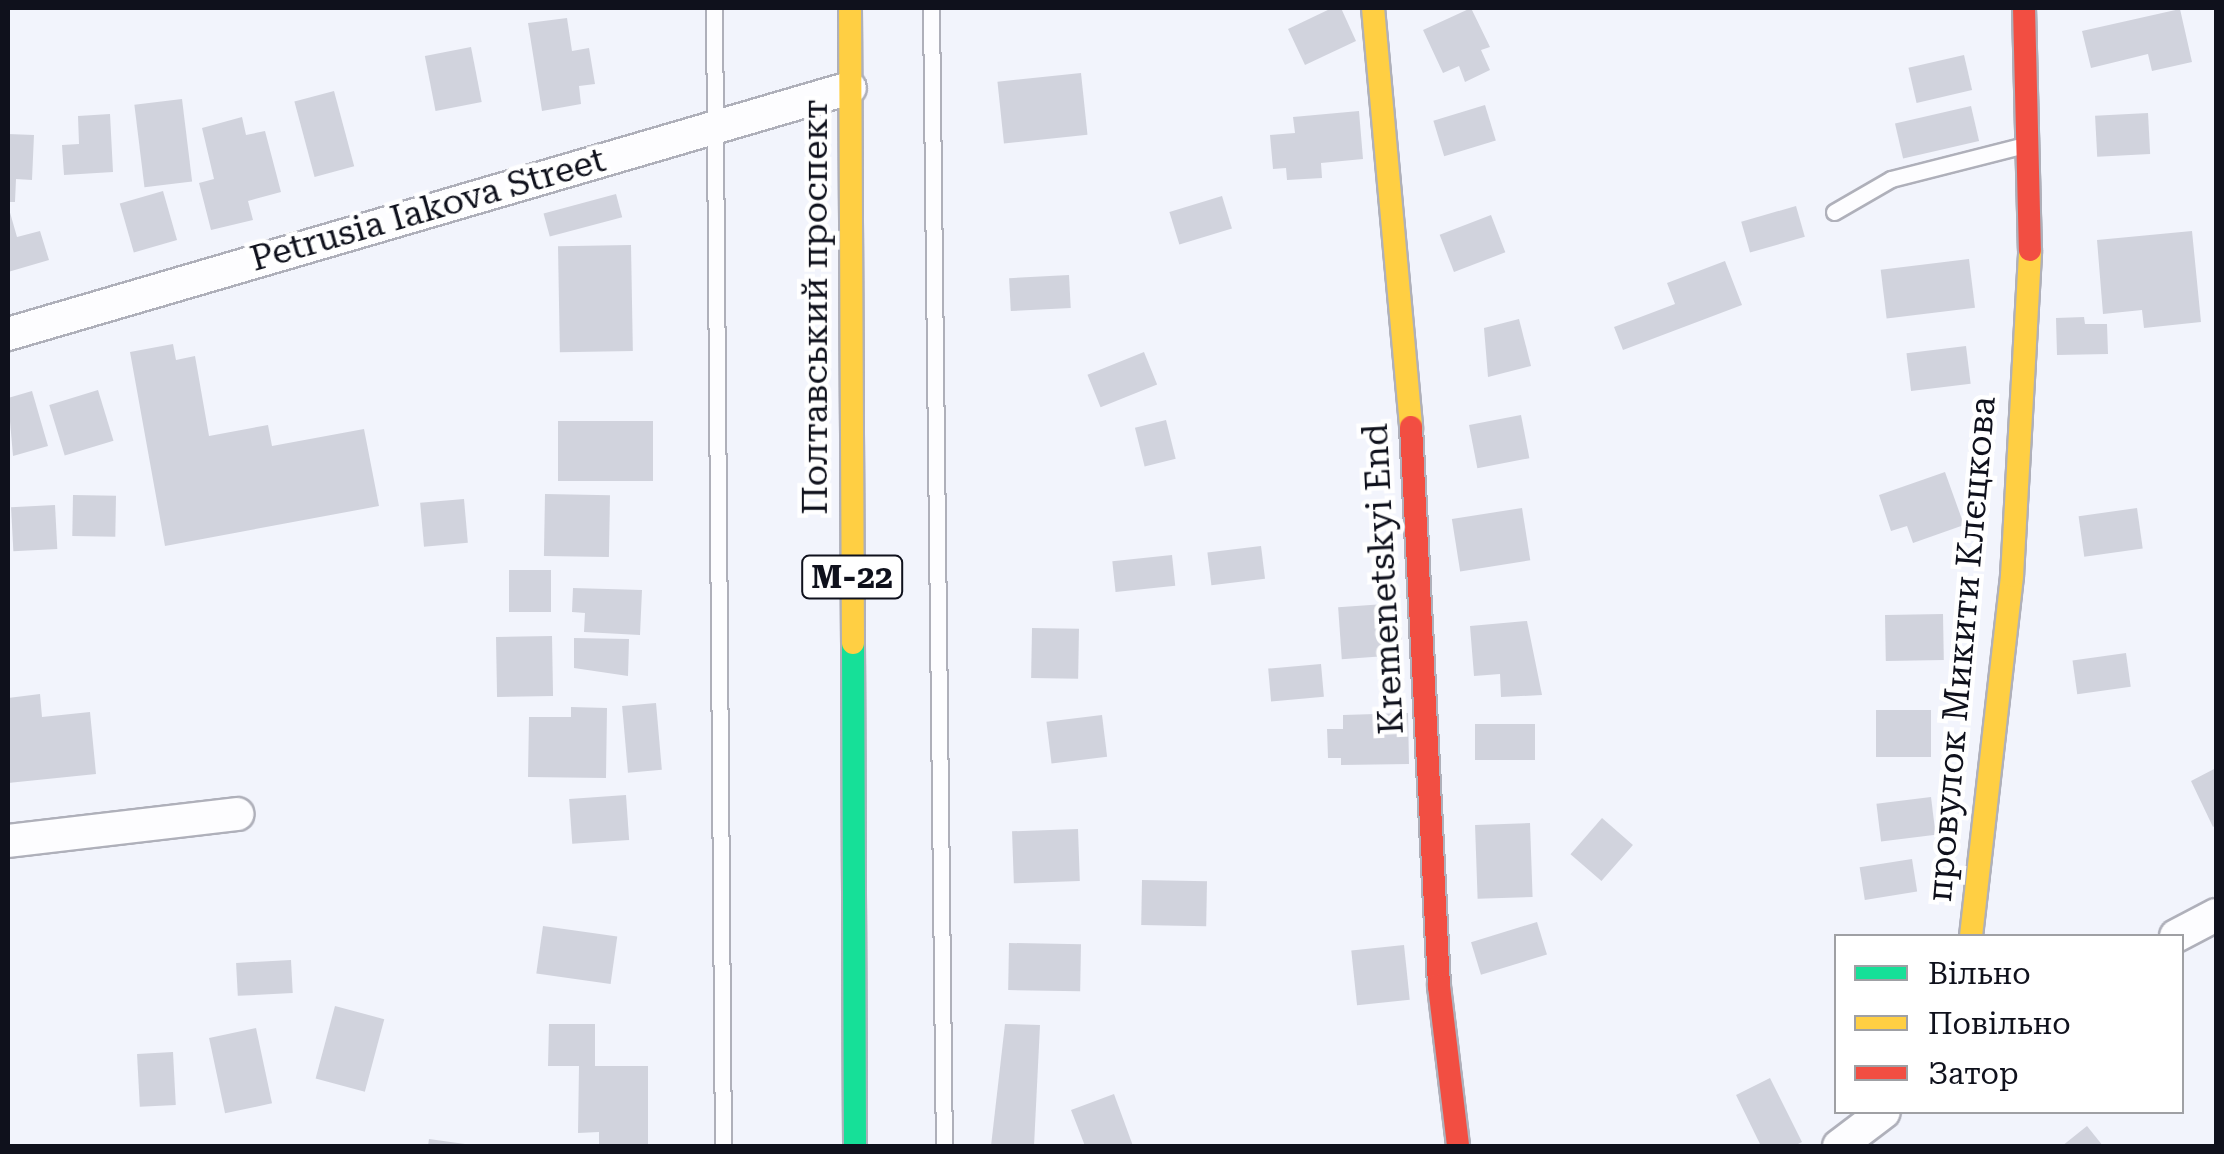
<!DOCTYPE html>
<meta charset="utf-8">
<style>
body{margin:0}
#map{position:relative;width:2224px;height:1154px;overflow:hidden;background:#f2f4fc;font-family:"Roboto Serif",serif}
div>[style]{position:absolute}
.building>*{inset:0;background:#d1d3dd;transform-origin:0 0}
.roads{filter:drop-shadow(2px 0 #afb0ba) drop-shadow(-2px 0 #afb0ba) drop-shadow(0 2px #afb0ba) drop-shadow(0 -2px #afb0ba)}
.lane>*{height:15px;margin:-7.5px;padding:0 7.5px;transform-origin:7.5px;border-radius:7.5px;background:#fdfdff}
.street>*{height:32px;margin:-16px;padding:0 16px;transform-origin:16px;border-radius:16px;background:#fdfdff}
.fast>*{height:22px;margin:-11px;padding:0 11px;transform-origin:11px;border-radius:11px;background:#16e098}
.slow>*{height:22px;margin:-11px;padding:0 11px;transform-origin:11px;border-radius:11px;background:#ffcf43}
.jam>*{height:22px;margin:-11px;padding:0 11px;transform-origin:11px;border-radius:11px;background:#f24e42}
span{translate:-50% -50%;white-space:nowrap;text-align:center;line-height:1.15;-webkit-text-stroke:9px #fff;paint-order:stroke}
.shield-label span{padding:2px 8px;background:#fff;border:2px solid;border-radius:8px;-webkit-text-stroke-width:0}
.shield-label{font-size:32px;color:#0f111c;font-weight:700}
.street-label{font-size:35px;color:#0f111c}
.frame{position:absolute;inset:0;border:10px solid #0f111c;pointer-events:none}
.legend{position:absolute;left:1834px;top:934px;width:350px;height:180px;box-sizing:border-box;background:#fff;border:2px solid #9fa0a4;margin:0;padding:12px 18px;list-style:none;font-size:30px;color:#0f111c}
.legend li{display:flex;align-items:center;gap:20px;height:50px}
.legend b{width:50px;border:2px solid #9fa0a4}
</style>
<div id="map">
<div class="building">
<div style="clip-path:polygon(1332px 8px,1341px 8px,1356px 41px,1305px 65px,1288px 29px)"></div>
<div style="clip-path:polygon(1471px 8px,1490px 47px,1481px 50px,1490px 70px,1465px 82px,1459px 66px,1443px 73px,1423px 30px)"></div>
<div style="clip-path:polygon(2180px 9px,2192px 62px,2152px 71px,2148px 54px,2091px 68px,2082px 31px)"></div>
<div style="clip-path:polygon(567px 18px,572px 51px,589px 48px,595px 84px,579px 86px,581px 104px,542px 111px,528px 23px)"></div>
<div style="left:471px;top:47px;width:56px;height:47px;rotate:79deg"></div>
<div style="left:1964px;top:55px;width:36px;height:57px;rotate:77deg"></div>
<div style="left:1081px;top:73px;width:62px;height:84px;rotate:84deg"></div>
<div style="left:334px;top:91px;width:78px;height:41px;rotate:75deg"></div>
<div style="left:182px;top:99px;width:83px;height:48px;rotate:83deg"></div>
<div style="left:1485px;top:105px;width:37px;height:54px;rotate:73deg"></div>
<div style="left:1971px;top:106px;width:36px;height:78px;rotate:77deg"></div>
<div style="clip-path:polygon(1359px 111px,1363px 159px,1321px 163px,1322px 178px,1287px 180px,1286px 168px,1273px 169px,1270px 135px,1295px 133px,1293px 117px)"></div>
<div style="left:2148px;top:113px;width:41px;height:53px;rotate:87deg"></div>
<div style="clip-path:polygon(110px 114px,113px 172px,64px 175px,62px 145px,79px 144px,78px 116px)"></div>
<div style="clip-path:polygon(242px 117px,246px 135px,265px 131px,281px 192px,248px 201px,253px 220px,211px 230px,199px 183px,214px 179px,202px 128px)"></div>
<div style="clip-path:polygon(8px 134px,34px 135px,32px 180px,16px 179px,15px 202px,8px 202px)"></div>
<div style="left:163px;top:191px;width:51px;height:45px;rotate:74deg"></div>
<div style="left:616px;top:194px;width:24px;height:75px;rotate:75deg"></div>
<div style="left:1222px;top:196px;width:34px;height:55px;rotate:73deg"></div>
<div style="left:1796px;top:206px;width:32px;height:57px;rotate:74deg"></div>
<div style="clip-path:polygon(9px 209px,17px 237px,40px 231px,49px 260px,8px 272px)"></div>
<div style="left:1491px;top:215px;width:40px;height:55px;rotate:69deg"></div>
<div style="clip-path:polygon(2192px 231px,2201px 322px,2144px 328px,2142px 310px,2103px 314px,2097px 240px)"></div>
<div style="left:631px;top:245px;width:106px;height:73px;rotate:89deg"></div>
<div style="left:1969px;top:259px;width:49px;height:89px;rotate:83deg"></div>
<div style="clip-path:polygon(1725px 261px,1742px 305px,1623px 350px,1614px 327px,1675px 304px,1667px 283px)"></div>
<div style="left:1069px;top:275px;width:33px;height:60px;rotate:87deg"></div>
<div style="clip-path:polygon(2084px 317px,2085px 324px,2107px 324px,2108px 354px,2057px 355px,2056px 318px)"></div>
<div style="clip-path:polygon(1519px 319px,1531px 366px,1488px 377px,1484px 328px)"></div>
<div style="clip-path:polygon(173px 344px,176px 360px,195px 356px,209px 436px,268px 425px,272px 446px,364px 429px,379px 506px,165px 546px,130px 352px)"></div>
<div style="left:1966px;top:346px;width:38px;height:60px;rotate:83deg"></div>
<div style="left:1144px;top:352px;width:35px;height:61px;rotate:68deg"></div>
<div style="left:98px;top:390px;width:53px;height:51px;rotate:73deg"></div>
<div style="clip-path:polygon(32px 391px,48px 446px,13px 456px,8px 398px)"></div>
<div style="left:1521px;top:415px;width:44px;height:53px;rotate:79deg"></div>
<div style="left:1166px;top:420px;width:40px;height:32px;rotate:76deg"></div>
<div style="left:653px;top:421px;width:60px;height:95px;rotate:90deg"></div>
<div style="clip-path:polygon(1945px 472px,1964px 525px,1913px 543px,1907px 526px,1891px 531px,1879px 495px)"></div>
<div style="left:545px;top:494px;width:65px;height:62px;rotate:1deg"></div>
<div style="left:73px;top:495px;width:43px;height:41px;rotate:1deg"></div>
<div style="left:464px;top:499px;width:44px;height:44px;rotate:85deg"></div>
<div style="left:55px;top:505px;width:44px;height:44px;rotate:87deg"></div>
<div style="left:1522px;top:508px;width:53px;height:71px;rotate:81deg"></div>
<div style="left:2137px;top:508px;width:41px;height:59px;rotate:82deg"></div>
<div style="left:1261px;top:546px;width:33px;height:54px;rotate:83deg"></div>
<div style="left:1172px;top:555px;width:31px;height:60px;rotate:84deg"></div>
<div style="left:509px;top:570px;width:42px;height:42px"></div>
<div style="clip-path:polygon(573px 588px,642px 590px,640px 635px,584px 632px,585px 613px,572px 612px)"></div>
<div style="left:1399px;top:603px;width:52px;height:61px;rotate:86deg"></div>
<div style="left:1943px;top:614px;width:46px;height:58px;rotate:89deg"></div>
<div style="clip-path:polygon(1527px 621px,1542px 695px,1501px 697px,1500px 674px,1474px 676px,1470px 626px)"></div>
<div style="left:1032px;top:628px;width:47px;height:50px;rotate:1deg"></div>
<div style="left:552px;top:636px;width:60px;height:56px;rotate:89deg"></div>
<div style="clip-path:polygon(574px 638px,629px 639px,628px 676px,574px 668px)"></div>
<div style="left:2126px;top:653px;width:34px;height:54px;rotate:82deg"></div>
<div style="left:1321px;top:664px;width:33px;height:53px;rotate:85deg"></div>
<div style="clip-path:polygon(40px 694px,42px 717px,90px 712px,96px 774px,8px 783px,8px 698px)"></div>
<div style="left:656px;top:703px;width:67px;height:34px;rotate:85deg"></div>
<div style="clip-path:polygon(571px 707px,607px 708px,606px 778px,528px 777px,529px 717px,571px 717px)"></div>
<div style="left:1876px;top:710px;width:55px;height:47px"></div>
<div style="clip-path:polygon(1408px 713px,1409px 764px,1341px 765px,1341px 758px,1328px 758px,1327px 729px,1343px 729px,1343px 715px)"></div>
<div style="left:1102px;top:715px;width:42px;height:56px;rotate:83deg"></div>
<div style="left:1475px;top:724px;width:60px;height:36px"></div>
<div style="clip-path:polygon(2216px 768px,2216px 825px,2213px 827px,2191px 781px)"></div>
<div style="left:626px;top:795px;width:45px;height:57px;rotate:86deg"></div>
<div style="left:1931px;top:797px;width:38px;height:55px;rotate:83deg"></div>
<div style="left:1602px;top:818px;width:41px;height:48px;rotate:41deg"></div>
<div style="left:1530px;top:823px;width:74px;height:55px;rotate:88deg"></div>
<div style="left:1078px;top:829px;width:52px;height:66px;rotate:88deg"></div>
<div style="left:1912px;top:859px;width:33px;height:53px;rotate:81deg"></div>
<div style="left:1142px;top:880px;width:65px;height:45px;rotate:1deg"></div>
<div style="left:1537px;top:922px;width:34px;height:69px;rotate:73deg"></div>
<div style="left:543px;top:926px;width:75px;height:48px;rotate:8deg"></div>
<div style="left:1009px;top:943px;width:72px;height:47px;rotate:1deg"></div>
<div style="left:1404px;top:945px;width:55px;height:53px;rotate:84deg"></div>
<div style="left:291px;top:960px;width:33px;height:55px;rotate:87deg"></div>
<div style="left:335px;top:1006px;width:51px;height:75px;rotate:15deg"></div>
<div style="clip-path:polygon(549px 1024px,595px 1024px,595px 1066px,648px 1066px,648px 1146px,599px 1146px,599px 1132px,578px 1133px,579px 1066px,548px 1066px)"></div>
<div style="clip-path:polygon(1005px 1024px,1040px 1025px,1034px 1146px,991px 1146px)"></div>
<div style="left:256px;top:1028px;width:77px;height:48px;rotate:78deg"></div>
<div style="left:173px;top:1052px;width:53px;height:36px;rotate:87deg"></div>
<div style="clip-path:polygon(1770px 1078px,1802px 1142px,1794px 1146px,1761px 1146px,1736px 1095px)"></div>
<div style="clip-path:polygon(1114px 1094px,1133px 1146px,1085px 1146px,1071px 1110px)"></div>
<div style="clip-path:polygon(2087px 1126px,2103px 1146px,2062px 1146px)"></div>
<div style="clip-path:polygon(429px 1139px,465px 1144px,465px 1146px,428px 1146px)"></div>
</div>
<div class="roads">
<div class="lane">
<div style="left:714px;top:8px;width:1138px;rotate:89.55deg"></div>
<div style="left:931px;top:8px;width:1138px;rotate:89.35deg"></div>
<div style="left:1834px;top:212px;width:66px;rotate:-30.1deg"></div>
<div style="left:1891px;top:179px;width:137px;rotate:-14.3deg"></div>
</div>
<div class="street">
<div style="left:8px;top:334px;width:877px;rotate:-16.29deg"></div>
<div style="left:8px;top:841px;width:231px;rotate:-6.7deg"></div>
<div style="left:2176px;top:936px;width:45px;rotate:-27.7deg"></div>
<div style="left:1839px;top:1146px;width:56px;rotate:-37.1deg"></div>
</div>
<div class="fast">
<div style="left:853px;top:643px;width:503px;rotate:89.77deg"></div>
</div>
<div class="slow">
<div style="left:850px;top:8px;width:635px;rotate:89.73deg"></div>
<div style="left:1373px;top:8px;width:421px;rotate:84.8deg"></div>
<div style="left:1971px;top:936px;width:362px;rotate:-83.5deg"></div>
<div style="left:2012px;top:576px;width:326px;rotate:-86.8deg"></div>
</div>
<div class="jam">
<div style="left:2024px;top:8px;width:242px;rotate:88.6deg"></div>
<div style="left:1411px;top:427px;width:560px;rotate:87.13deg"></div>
<div style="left:1439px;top:986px;width:161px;rotate:83.2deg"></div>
</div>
</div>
<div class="shield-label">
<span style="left:852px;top:577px">М-22</span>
</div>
<div class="street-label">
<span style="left:428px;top:210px;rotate:-16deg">Petrusia Iakova Street</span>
<span style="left:816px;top:307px;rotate:-90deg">Полтавський проспект</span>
<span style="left:1384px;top:579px;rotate:-93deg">Kremenetskyi End</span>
<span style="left:1962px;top:649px;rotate:-85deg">провулок Микити Клєцкова</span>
</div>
<div class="frame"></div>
<ul class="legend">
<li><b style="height:12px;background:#16e098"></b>Вільно</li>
<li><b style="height:12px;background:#ffcf43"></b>Повільно</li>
<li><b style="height:12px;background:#f24e42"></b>Затор</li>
</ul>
</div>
